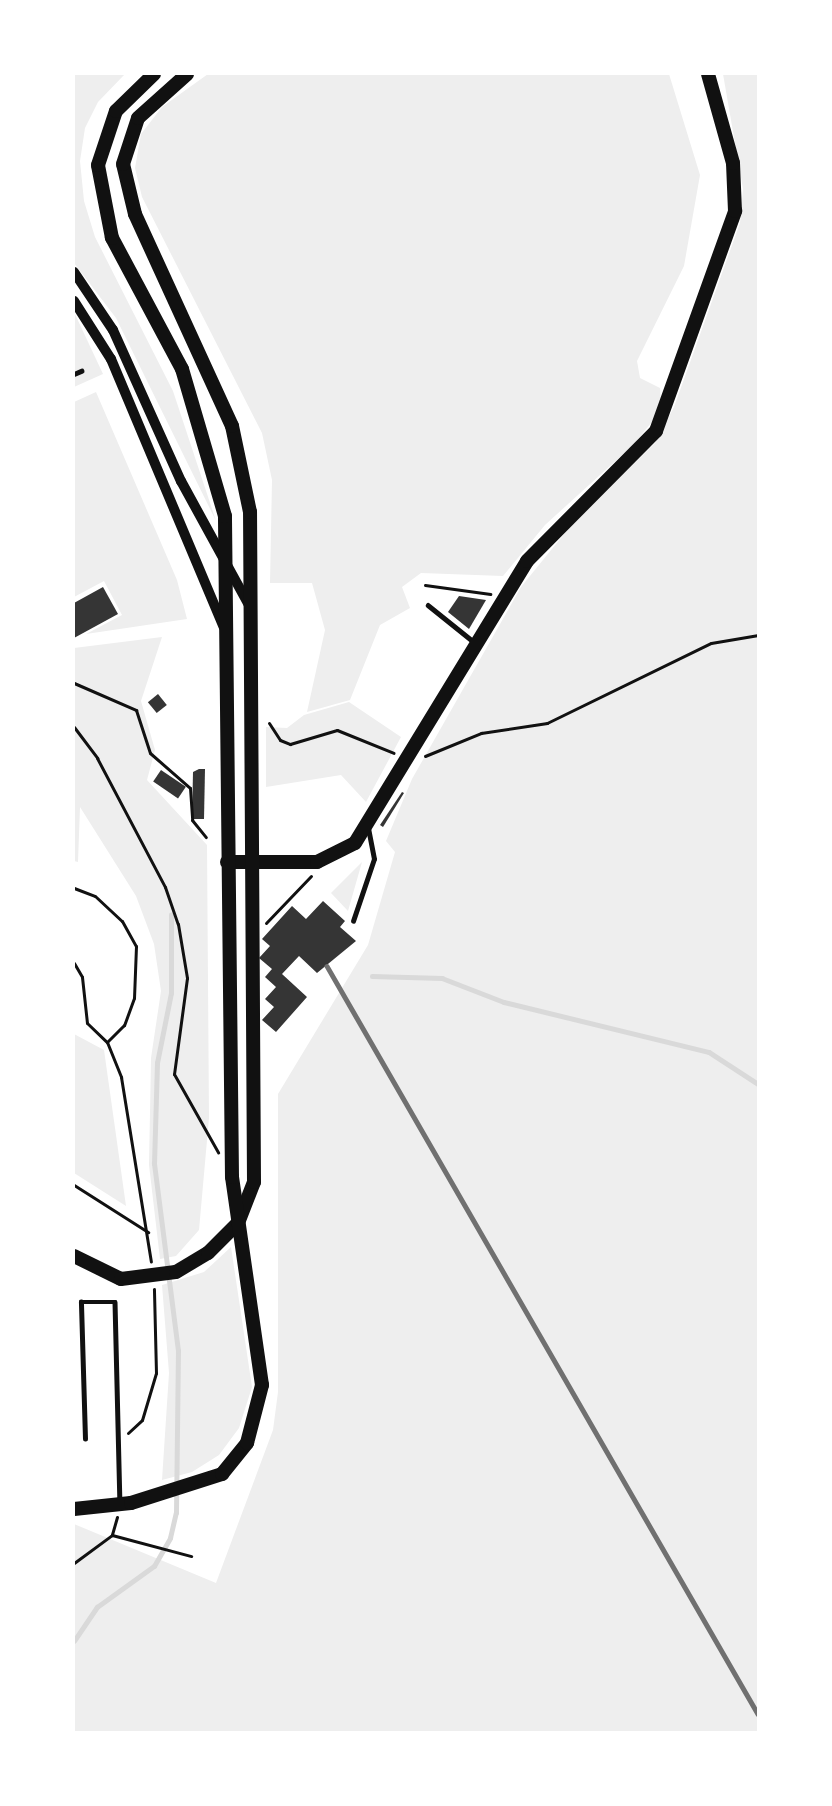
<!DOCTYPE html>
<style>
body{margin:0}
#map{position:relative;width:832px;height:1806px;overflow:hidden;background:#fff;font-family:"Alegreya Sans",sans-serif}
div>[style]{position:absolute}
.green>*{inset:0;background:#eee}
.stream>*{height:4.5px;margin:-2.25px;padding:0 2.25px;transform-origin:2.25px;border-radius:2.25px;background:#d9d9d9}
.building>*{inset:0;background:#353535;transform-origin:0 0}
.path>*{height:3px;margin:-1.5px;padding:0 1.5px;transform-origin:1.5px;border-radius:1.5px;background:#111}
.service>*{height:4.5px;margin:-2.25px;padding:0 2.25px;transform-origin:2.25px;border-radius:2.25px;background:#111}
.tertiary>*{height:10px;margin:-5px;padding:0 5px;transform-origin:5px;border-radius:5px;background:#111}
.primary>*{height:14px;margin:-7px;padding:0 7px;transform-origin:7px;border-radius:7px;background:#111}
.rail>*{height:4.5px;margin:-2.25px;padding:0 2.25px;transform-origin:2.25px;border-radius:2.25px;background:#707070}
span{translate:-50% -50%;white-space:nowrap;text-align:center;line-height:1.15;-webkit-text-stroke:4.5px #fff;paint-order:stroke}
.frame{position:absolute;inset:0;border:75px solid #fff;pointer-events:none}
</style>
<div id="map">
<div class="green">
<div style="clip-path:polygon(74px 74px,125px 74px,98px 102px,85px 128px,80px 161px,84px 201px,95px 237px,173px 391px,216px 521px,116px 318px,74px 263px)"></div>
<div style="clip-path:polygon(208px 74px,669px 74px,700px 175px,684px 266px,637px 361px,640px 378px,660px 388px,661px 411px,633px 445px,545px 525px,503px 576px,421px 573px,402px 587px,410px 608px,380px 625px,350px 700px,307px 712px,325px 630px,312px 583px,270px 583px,272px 480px,262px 433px,142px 197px,135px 168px,141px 134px,162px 107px)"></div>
<div style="clip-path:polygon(723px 74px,758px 74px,758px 1732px,74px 1732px,74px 1524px,216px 1583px,273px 1430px,278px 1392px,278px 1094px,368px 945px,395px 852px,386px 841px,412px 779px,521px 587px,573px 523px,655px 443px,674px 407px,740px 223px,743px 189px)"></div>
<div style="clip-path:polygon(74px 312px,103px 374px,74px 387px)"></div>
<div style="clip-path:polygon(96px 392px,177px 580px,187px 619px,86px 634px,122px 615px,104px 581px,74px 597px,74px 402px)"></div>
<div style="clip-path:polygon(162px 637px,141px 701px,155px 750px,147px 780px,207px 845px,209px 1118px,199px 1230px,176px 1256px,160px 1259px,149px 1165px,151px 1058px,161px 991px,154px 944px,136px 896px,80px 807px,78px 862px,74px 861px,74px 648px)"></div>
<div style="clip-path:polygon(349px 702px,401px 737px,366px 802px,341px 775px,266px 787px,266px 727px,287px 728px,304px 715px)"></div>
<div style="clip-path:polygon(362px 862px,348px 911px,331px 893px)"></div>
<div style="clip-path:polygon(74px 1034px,104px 1050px,126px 1206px,74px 1173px)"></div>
<div style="clip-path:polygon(231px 1247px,252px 1387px,239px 1428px,219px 1455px,192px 1472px,162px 1480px,169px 1373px,162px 1285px,204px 1272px)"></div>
</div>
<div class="stream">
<div style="left:372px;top:976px;width:70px;rotate:1.6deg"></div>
<div style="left:442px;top:978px;width:66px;rotate:21.2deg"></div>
<div style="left:504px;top:1002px;width:211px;rotate:13.7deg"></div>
<div style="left:709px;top:1052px;width:59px;rotate:33.1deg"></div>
<div style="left:74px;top:1641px;width:41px;rotate:-55.9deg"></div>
<div style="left:97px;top:1607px;width:70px;rotate:-35.7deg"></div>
<div style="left:154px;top:1566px;width:32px;rotate:-60deg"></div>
<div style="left:170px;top:1538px;width:26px;rotate:-77deg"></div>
<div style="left:176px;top:1513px;width:162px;rotate:-89.3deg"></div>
<div style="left:178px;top:1351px;width:189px;rotate:-97.3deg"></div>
<div style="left:154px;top:1164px;width:101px;rotate:-88.3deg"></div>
<div style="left:157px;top:1063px;width:71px;rotate:-78.7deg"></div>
<div style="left:171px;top:993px;width:78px;rotate:-90deg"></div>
</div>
<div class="building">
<div style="clip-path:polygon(103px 587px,118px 614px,74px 638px,74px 603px)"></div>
<div style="clip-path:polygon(459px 596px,486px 600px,469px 629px,448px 612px)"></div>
<div style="left:158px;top:694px;width:14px;height:13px;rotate:51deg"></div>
<div style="clip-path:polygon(199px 769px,205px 769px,204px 819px,192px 819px,193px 772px)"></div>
<div style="left:161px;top:770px;width:30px;height:14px;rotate:34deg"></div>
<div style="clip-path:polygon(402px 792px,404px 793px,383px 827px,380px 825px)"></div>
<div style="clip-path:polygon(323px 901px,345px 921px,340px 927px,356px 941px,317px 973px,299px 956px,282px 974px,307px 997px,276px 1032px,262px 1020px,274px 1007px,265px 999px,276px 987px,265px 977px,272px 969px,259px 958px,270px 946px,262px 939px,292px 906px,306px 919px)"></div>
</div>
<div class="path">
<div style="left:425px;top:585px;width:66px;rotate:7.9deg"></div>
<div style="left:74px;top:683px;width:68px;rotate:23.5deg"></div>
<div style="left:136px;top:710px;width:45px;rotate:72deg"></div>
<div style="left:150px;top:753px;width:53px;rotate:41.2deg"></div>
<div style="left:190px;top:788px;width:32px;rotate:86deg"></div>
<div style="left:192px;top:820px;width:22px;rotate:51deg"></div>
<div style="left:269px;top:723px;width:20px;rotate:57deg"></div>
<div style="left:280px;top:740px;width:11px;rotate:22deg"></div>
<div style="left:290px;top:744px;width:49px;rotate:-16.6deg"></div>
<div style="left:337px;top:730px;width:61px;rotate:22deg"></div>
<div style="left:74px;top:727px;width:39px;rotate:53deg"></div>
<div style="left:97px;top:758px;width:146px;rotate:62.2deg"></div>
<div style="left:165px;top:887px;width:39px;rotate:71deg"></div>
<div style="left:178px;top:924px;width:55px;rotate:80.5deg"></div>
<div style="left:187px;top:978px;width:97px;rotate:97.7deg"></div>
<div style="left:174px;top:1074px;width:90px;rotate:60.6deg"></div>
<div style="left:425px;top:756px;width:61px;rotate:-22.3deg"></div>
<div style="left:481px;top:733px;width:67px;rotate:-8.6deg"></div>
<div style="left:547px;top:723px;width:182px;rotate:-26deg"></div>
<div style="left:711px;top:643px;width:48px;rotate:-9.7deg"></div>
<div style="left:74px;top:888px;width:22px;rotate:21deg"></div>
<div style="left:95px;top:896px;width:37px;rotate:43deg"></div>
<div style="left:122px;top:921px;width:29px;rotate:61deg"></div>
<div style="left:136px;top:946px;width:52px;rotate:92.2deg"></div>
<div style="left:134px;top:998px;width:29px;rotate:110deg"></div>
<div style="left:124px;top:1025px;width:23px;rotate:135deg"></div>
<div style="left:266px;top:923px;width:65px;rotate:-46.2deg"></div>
<div style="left:74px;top:963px;width:16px;rotate:60deg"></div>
<div style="left:82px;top:977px;width:46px;rotate:83.8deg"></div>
<div style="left:87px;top:1023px;width:28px;rotate:44deg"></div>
<div style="left:107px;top:1042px;width:38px;rotate:68deg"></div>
<div style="left:121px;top:1077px;width:187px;rotate:80.8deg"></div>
<div style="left:74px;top:1185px;width:88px;rotate:32.4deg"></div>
<div style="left:128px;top:1433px;width:19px;rotate:-43deg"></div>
<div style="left:142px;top:1420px;width:49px;rotate:-73.4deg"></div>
<div style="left:156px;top:1373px;width:84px;rotate:-91.4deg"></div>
<div style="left:117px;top:1517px;width:19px;rotate:106deg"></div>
<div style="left:112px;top:1535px;width:82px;rotate:14.9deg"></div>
<div style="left:74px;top:1563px;width:47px;rotate:-36.4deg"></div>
</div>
<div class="service">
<div style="left:74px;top:374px;width:8px;rotate:-23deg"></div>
<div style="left:428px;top:605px;width:59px;rotate:38.8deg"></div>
<div style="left:353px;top:921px;width:65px;rotate:-71.3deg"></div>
<div style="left:374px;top:859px;width:31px;rotate:-101deg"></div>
<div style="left:85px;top:1439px;width:137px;rotate:-91.7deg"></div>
<div style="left:81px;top:1302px;width:34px"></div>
<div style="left:115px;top:1302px;width:201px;rotate:88.6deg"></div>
</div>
<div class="tertiary">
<div style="left:74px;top:272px;width:70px;rotate:56.1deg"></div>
<div style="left:113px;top:330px;width:166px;rotate:65.8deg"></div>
<div style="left:181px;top:481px;width:141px;rotate:61.3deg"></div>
<div style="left:74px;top:301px;width:69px;rotate:57.5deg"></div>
<div style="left:111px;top:359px;width:290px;rotate:67.2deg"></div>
</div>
<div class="primary">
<div style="left:227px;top:862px;width:90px"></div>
<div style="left:317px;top:862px;width:42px;rotate:-26.6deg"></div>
<div style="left:355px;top:843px;width:330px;rotate:-58.6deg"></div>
<div style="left:527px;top:561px;width:183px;rotate:-45.2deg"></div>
<div style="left:656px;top:431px;width:234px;rotate:-70.2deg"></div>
<div style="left:735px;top:211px;width:48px;rotate:-92.4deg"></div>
<div style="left:733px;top:163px;width:92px;rotate:-105.7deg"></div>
<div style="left:74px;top:1256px;width:52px;rotate:26.1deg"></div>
<div style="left:121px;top:1279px;width:55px;rotate:-7.3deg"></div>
<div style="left:176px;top:1272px;width:37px;rotate:-31deg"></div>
<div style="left:208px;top:1253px;width:42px;rotate:-45deg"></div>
<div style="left:238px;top:1223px;width:44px;rotate:-68.7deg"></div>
<div style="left:254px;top:1182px;width:670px;rotate:-90.34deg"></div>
<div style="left:250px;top:512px;width:88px;rotate:-101.8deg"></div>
<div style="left:232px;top:426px;width:233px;rotate:-114.6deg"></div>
<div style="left:135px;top:214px;width:51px;rotate:-103.5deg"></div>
<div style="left:123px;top:164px;width:48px;rotate:-71.9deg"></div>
<div style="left:138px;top:118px;width:66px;rotate:-41.9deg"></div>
<div style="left:74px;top:1509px;width:57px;rotate:-6deg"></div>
<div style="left:131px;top:1503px;width:96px;rotate:-17.7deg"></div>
<div style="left:222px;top:1474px;width:40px;rotate:-51deg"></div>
<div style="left:247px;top:1443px;width:60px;rotate:-75.5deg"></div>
<div style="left:262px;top:1385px;width:210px;rotate:-98.2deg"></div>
<div style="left:232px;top:1177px;width:661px;rotate:-90.61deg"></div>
<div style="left:225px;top:516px;width:153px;rotate:-106.3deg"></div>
<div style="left:182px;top:369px;width:149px;rotate:-118.1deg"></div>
<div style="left:112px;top:238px;width:74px;rotate:-100.9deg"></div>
<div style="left:98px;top:165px;width:57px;rotate:-71.6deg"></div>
<div style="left:116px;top:111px;width:53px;rotate:-44.2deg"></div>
</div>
<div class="rail">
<div style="left:327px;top:966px;width:863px;rotate:60.05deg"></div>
</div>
<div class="frame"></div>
</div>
